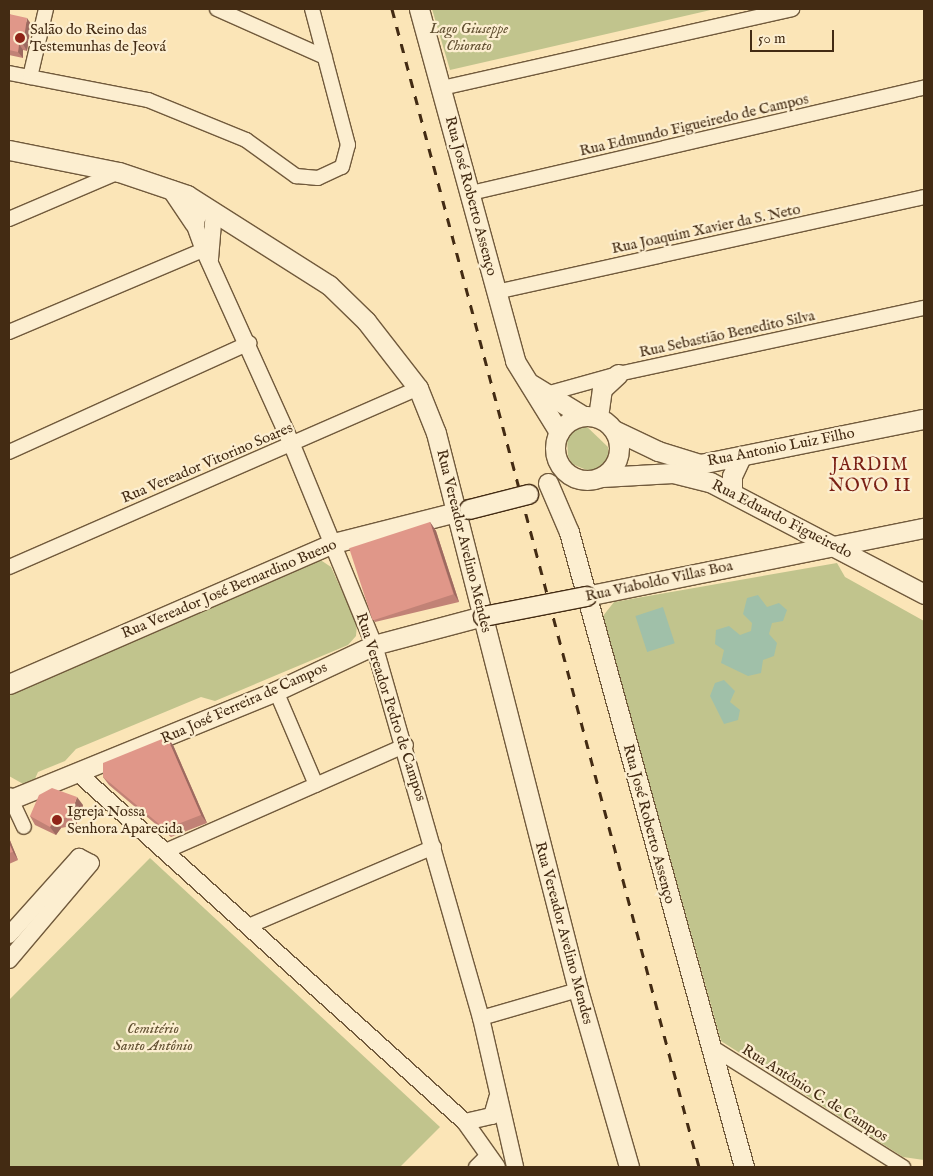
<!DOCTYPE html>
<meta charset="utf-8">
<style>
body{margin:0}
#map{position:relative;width:933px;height:1176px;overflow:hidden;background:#fbe5b7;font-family:"IM FELL English",serif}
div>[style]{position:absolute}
.green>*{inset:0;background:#c1c48d}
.water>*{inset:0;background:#a0c0a9;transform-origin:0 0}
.roads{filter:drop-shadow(1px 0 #715a3c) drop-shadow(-1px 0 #715a3c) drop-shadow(0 1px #715a3c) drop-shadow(0 -1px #715a3c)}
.minor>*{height:14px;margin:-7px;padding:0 7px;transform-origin:7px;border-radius:7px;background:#fceed0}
.tertiary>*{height:16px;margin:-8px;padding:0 8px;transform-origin:8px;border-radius:8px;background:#fceed0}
.secondary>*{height:19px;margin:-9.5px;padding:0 9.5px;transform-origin:9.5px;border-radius:9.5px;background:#fceed0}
.secondary>.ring{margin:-9.5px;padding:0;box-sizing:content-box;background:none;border:19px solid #fceed0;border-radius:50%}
.rail>*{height:3px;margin-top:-1.5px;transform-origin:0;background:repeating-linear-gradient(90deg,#432b13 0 9px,transparent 0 18px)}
.bridges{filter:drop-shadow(1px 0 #432b13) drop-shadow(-1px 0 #432b13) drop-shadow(0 1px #432b13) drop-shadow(0 -1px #432b13)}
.secondary-bridge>*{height:19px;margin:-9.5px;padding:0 9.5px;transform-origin:9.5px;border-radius:9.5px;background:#fceed0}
.wall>*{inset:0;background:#c18276}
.shaded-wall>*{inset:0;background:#9d6a60}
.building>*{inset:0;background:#e09789;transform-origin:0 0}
.dots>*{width:14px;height:14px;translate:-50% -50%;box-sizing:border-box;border:2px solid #fceed0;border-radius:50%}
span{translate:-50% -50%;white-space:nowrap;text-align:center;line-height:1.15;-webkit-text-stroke:4.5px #fceed0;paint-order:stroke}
.park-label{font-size:15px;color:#625132;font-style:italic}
.poi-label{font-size:15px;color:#432b13}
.left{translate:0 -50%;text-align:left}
.street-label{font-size:15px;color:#432b13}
.quarter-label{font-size:18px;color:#7a1f14;letter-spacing:1px}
.frame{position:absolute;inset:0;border:10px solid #432b13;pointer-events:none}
.scale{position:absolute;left:750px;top:30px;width:84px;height:22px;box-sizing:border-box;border:2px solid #432b13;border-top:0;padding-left:6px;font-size:15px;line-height:18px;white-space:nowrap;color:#432b13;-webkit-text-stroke:4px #fceed0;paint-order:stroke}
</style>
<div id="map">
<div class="green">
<div style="clip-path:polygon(432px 9px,715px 9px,450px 70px)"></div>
<div style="clip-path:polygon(583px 423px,608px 447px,609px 465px,594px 473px,572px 464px,568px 456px,567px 437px)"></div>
<div style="clip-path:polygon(319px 559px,331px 567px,357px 624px,356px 636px,348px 645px,215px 701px,201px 697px,76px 749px,65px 761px,38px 772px,34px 781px,25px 785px,9px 776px,9px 695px)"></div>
<div style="clip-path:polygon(837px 563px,845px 577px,924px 621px,924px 1160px,903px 1157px,721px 1041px,603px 616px,614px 602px)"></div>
<div style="clip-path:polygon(150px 858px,440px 1127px,400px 1167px,9px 1167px,9px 1000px)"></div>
</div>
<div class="water">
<div style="clip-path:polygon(758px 595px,767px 607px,779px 603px,787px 610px,783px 621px,772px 623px,769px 634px,777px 643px,774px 656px,763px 660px,761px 673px,748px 676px,721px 663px,724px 650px,715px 644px,716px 630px,729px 626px,740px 635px,751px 631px,752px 623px,743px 614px,747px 598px)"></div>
<div style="left:663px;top:607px;width:38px;height:29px;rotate:72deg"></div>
<div style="clip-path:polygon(724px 680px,735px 691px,730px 702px,740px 710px,738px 720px,724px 724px,710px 696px,715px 683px)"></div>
</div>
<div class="roads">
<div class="minor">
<div style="left:217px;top:9px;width:118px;rotate:24deg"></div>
<div style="left:9px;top:73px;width:142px;rotate:11deg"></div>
<div style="left:148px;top:100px;width:106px;rotate:22.2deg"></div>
<div style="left:246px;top:140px;width:62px;rotate:35.8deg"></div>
<div style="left:296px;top:176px;width:22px;rotate:5deg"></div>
<div style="left:318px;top:178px;width:26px;rotate:-25deg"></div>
<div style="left:342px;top:167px;width:23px;rotate:-75deg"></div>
<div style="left:348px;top:145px;width:141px;rotate:-104.8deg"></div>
<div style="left:30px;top:77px;width:70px;rotate:-76.8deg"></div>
<div style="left:442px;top:88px;width:359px;rotate:-12.7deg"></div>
<div style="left:471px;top:193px;width:465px;rotate:-13.1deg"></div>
<div style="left:9px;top:219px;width:120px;rotate:-23.1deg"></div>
<div style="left:496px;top:292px;width:438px;rotate:-12.5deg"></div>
<div style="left:9px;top:332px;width:218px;rotate:-22.9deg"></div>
<div style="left:539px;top:396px;width:82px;rotate:-15.6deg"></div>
<div style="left:618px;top:374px;width:313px;rotate:-12.2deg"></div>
<div style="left:9px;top:452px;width:264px;rotate:-24.4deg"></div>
<div style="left:9px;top:567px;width:446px;rotate:-23.6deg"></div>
<div style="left:276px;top:691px;width:102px;rotate:66.9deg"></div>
<div style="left:9px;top:795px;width:35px;rotate:65deg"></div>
<div style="left:168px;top:850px;width:260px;rotate:-23.8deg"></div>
<div style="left:251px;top:925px;width:199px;rotate:-23.1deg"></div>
<div style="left:481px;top:1018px;width:101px;rotate:-16.1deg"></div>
<div style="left:710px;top:1046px;width:228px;rotate:32.1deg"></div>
<div style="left:476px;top:1167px;width:14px;rotate:-45deg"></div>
</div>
<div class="tertiary">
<div style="left:201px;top:212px;width:13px;rotate:122deg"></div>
<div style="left:194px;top:223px;width:29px;rotate:70deg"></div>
<div style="left:204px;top:250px;width:214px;rotate:65.7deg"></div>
<div style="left:292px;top:445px;width:216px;rotate:67.7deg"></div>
<div style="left:374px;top:645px;width:388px;rotate:74deg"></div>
<div style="left:481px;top:1018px;width:153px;rotate:77.1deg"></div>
<div style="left:210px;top:259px;width:48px;rotate:-85.2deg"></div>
<div style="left:79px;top:774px;width:520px;rotate:42.04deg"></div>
<div style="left:465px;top:1122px;width:55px;rotate:54.6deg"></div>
<div style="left:9px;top:935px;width:105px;rotate:-48.1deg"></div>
<div style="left:79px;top:857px;width:13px;rotate:27deg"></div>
<div style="left:91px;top:863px;width:127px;rotate:130.2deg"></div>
<div style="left:465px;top:1122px;width:28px;rotate:-13deg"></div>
<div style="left:492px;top:1116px;width:19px;rotate:-74deg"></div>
</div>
<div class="secondary">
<div style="left:419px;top:9px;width:365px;rotate:74.7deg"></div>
<div style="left:515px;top:361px;width:84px;rotate:58.2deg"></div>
<div style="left:9px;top:150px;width:112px;rotate:11.3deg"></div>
<div style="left:119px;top:172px;width:72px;rotate:18.7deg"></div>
<div style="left:187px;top:195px;width:168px;rotate:32.4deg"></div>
<div style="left:329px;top:285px;width:52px;rotate:44.2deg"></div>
<div style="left:366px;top:321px;width:85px;rotate:52.2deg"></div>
<div style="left:418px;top:388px;width:48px;rotate:68.2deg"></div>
<div style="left:436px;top:433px;width:575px;rotate:75.7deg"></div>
<div style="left:578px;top:990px;width:184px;rotate:73.9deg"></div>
<div style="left:172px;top:190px;width:40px;rotate:56deg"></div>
<div style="left:531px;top:384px;width:61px;rotate:31.6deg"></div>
<div class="ring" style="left:555px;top:416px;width:45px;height:45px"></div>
<div style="left:598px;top:417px;width:28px;rotate:-82deg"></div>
<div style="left:602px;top:389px;width:22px;rotate:-43deg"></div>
<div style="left:614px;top:430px;width:49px;rotate:25.5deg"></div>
<div style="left:658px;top:451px;width:44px;rotate:17.2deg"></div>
<div style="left:700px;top:464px;width:228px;rotate:-11.4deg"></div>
<div style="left:602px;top:477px;width:71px;rotate:-3.2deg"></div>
<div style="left:673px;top:473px;width:38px;rotate:14deg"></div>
<div style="left:710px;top:482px;width:242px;rotate:27.6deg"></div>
<div style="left:548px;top:483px;width:53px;rotate:66.8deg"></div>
<div style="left:569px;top:532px;width:659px;rotate:74.59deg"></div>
<div style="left:732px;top:492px;width:16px;rotate:-90deg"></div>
<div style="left:732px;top:476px;width:21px;rotate:-65deg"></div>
<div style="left:586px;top:596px;width:345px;rotate:-11.4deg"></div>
<div style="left:9px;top:684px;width:354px;rotate:-23.5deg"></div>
<div style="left:334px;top:543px;width:138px;rotate:-14.2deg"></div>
<div style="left:9px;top:800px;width:288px;rotate:-22.2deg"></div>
<div style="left:276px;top:691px;width:108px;rotate:-25.1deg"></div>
<div style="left:374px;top:645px;width:113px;rotate:-14.9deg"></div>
</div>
</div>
<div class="rail">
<div style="left:392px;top:9px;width:1198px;rotate:75.15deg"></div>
</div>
<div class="bridges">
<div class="secondary-bridge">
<div style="left:469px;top:509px;width:61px;rotate:-14.3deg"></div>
<div style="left:483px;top:616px;width:105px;rotate:-11deg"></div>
</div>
</div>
<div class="wall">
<div style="clip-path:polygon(9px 14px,31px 24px,27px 51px,23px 50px,23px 58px,9px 55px)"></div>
<div style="clip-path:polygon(430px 522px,436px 531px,459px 602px,375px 622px,370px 614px)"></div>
<div style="clip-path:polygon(173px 745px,207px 823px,171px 837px,109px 785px,103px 777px)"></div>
<div style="clip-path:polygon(83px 805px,76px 825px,61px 828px,56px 835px,35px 825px,30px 816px)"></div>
<div style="clip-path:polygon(9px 838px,18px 860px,9px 864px)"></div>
</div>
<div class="shaded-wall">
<div style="clip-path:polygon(27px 18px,31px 24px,27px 51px,23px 44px)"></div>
<div style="clip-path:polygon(19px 44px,23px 50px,23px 58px,18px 52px)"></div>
<div style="clip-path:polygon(430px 522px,436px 531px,459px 602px,454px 594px)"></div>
<div style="clip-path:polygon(167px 737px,173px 745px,207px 823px,201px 815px)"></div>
<div style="clip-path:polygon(77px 797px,83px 805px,76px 825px,70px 817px)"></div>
<div style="clip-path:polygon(55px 820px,61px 828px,56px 835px,50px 827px)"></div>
<div style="clip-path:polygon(9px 838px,18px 860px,13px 852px,9px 843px)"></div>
</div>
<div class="building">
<div style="clip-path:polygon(9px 14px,27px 18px,23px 44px,19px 44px,18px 52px,9px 50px)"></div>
<div style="left:430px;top:522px;width:76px;height:85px;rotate:72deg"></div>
<div style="clip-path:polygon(167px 737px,201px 815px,165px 829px,103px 777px,103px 763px)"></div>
<div style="clip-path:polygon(52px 788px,77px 797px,70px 817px,55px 820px,50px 827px,30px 816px,39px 795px)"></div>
<div style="clip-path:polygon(9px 843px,13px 852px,9px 853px)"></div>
</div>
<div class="dots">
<div style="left:20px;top:38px;background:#8f2418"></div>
<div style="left:57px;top:820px;background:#8f2418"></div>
</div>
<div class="park-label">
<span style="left:469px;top:37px">Lago Giuseppe<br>Chiorato</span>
<span style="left:153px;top:1037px">Cemitério<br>Santo Antônio</span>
</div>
<div class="poi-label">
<span class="left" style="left:30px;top:38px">Salão do Reino das<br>Testemunhas de Jeová</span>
<span class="left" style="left:67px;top:820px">Igreja Nossa<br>Senhora Aparecida</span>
</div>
<div class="street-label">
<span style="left:694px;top:125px;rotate:-13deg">Rua Edmundo Figueiredo de Campos</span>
<span style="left:471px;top:196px;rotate:75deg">Rua José Roberto Assenço</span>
<span style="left:706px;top:229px;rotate:-12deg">Rua Joaquim Xavier da S. Neto</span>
<span style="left:727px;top:334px;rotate:-12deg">Rua Sebastião Benedito Silva</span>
<span style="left:781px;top:447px;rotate:-11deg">Rua Antonio Luiz Filho</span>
<span style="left:207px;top:463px;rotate:-23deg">Rua Vereador Vitorino Soares</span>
<span style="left:782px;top:519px;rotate:27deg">Rua Eduardo Figueiredo</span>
<span style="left:464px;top:541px;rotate:76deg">Rua Vereador Avelino Mendes</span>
<span style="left:659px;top:581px;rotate:-12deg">Rua Viaboldo Villas Boa</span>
<span style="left:229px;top:589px;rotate:-23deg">Rua Vereador José Bernardino Bueno</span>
<span style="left:244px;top:703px;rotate:-24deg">Rua José Ferreira de Campos</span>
<span style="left:391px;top:707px;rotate:72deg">Rua Vereador Pedro de Campos</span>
<span style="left:649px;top:824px;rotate:75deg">Rua José Roberto Assenço</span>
<span style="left:564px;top:933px;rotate:75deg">Rua Vereador Avelino Mendes</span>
<span style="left:815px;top:1093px;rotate:32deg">Rua Antônio C. de Campos</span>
</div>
<div class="quarter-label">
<span style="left:870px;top:477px">JARDIM<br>NOVO II</span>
</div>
<div class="frame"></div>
<div class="scale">50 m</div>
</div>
